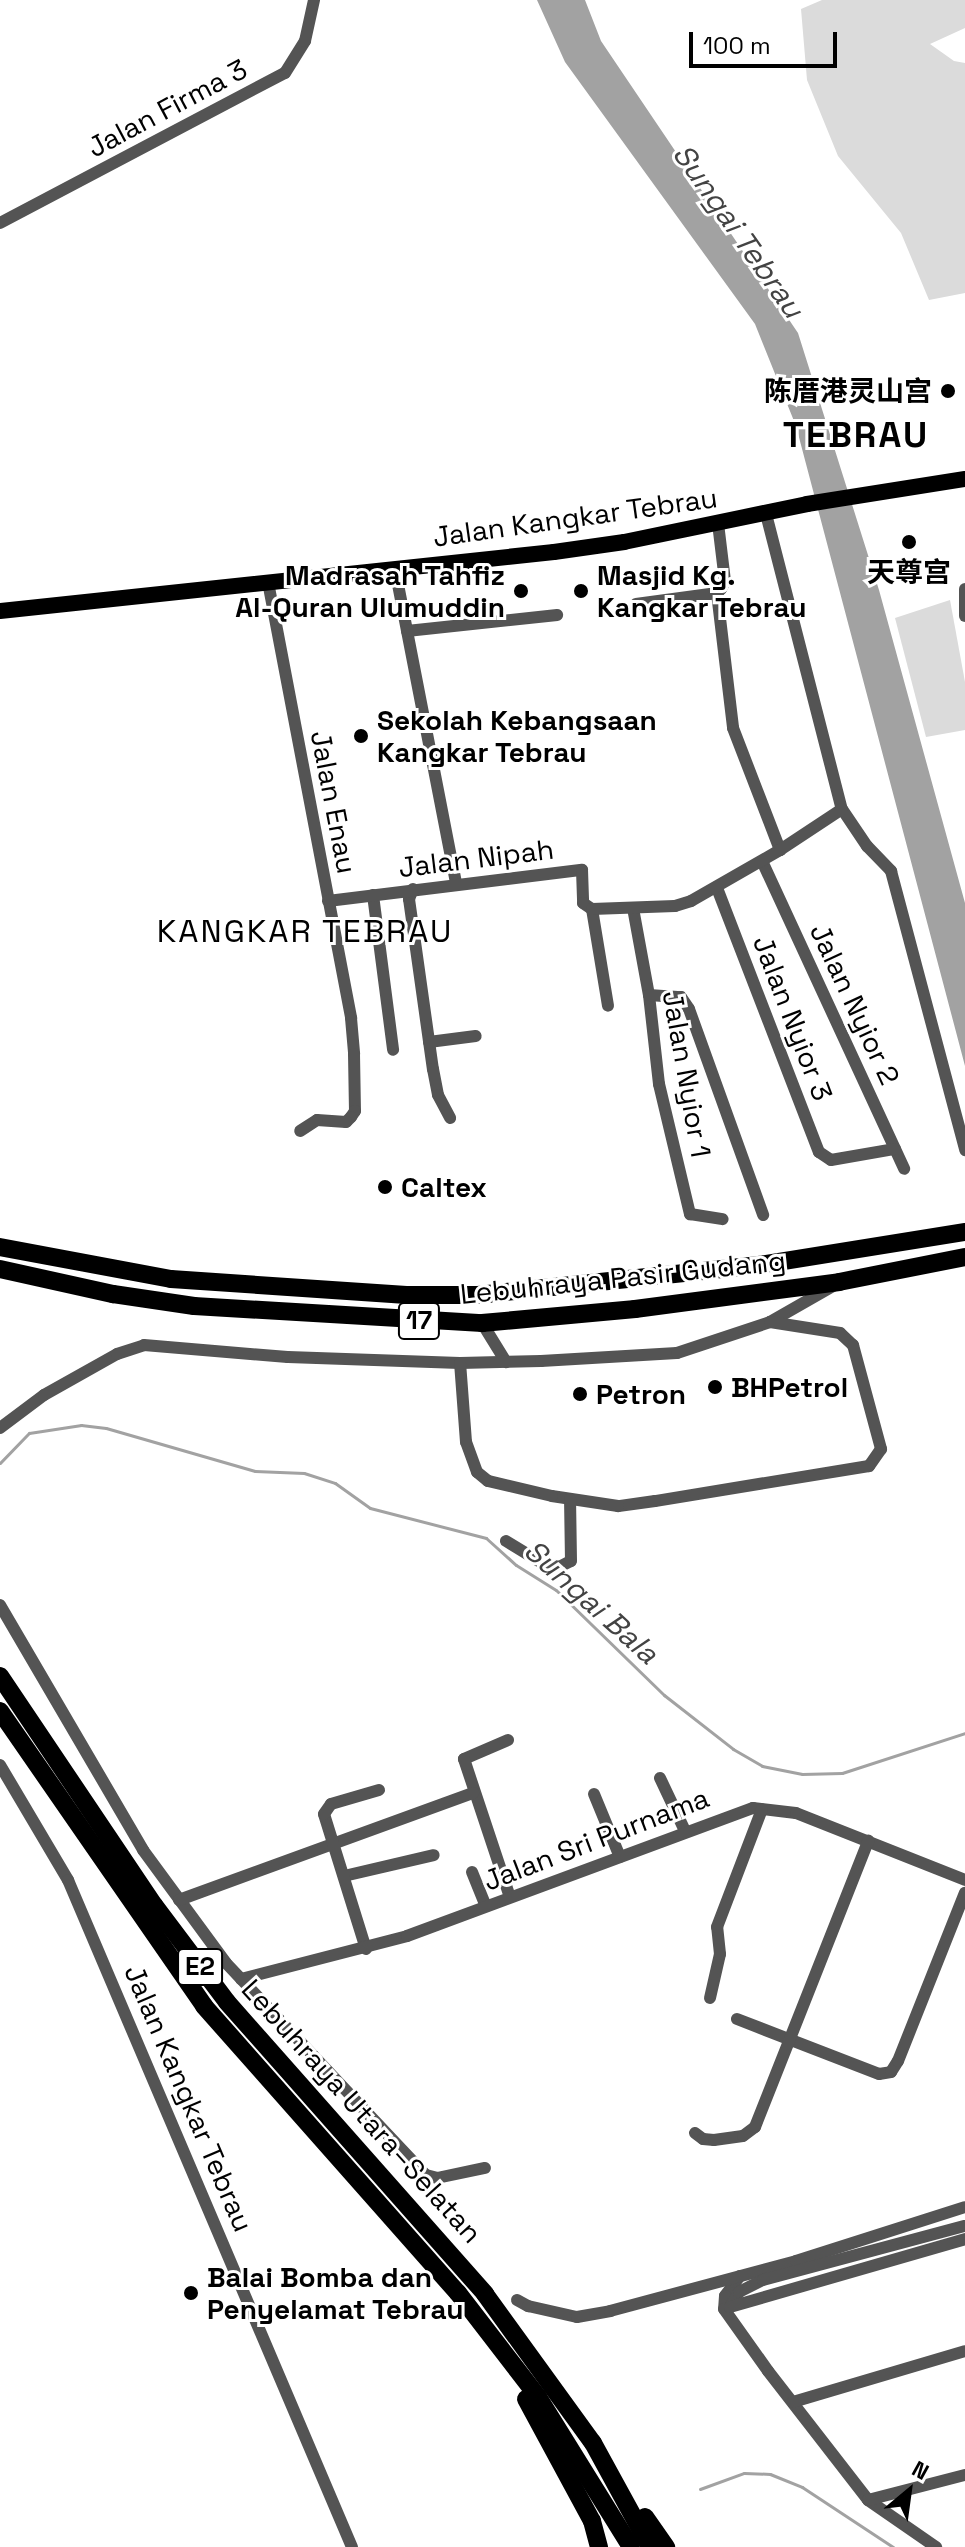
<!DOCTYPE html>
<meta charset="utf-8">
<style>
body{margin:0}
#map{position:relative;width:965px;height:2547px;overflow:hidden;background:#fff;font-family:"Space Grotesk","Noto Sans SC",sans-serif}
div>[style]{position:absolute}
.green>*{inset:0;background:#dbdbdb}
.water>*{inset:0;background:#a2a2a2}
.stream>*{height:3px;margin:-1.5px;padding:0 1.5px;transform-origin:1.5px;border-radius:1.5px;background:#a2a2a2}
.minor>*{height:12px;margin:-6px;padding:0 6px;transform-origin:6px;border-radius:6px;background:#545454}
.major>*{height:16px;margin:-8px;padding:0 8px;transform-origin:8px;border-radius:8px;background:#000}
.highway>*{height:18px;margin:-9px;padding:0 9px;transform-origin:9px;border-radius:9px;background:#000}
.dots>*{width:22px;height:22px;translate:-50% -50%;box-sizing:border-box;border:4px solid #fff;border-radius:50%}
span{translate:-50% -50%;white-space:nowrap;text-align:center;line-height:1.15;-webkit-text-stroke:6px #fff;paint-order:stroke}
.shield-label span{padding:2px 6px;background:#fff;border:2px solid;border-radius:6px;-webkit-text-stroke-width:0}
.shield-label{font-size:26px;color:#000;font-weight:700}
.street-label{font-size:28px;color:#000}
.poi-label{font-size:28px;color:#000;font-weight:700}
.right{translate:-100% -50%;text-align:right}
.left{translate:0 -50%;text-align:left}
.water-label{font-size:30px;color:#434343;font-style:italic}
.quarter-label{font-size:32px;color:#000;letter-spacing:2px}
.district-label{font-size:36px;color:#000;font-weight:700;letter-spacing:2px}
.north{position:absolute;left:869px;top:2451px;width:80px;height:80px;-webkit-text-stroke:6px #fff;paint-order:stroke;rotate:29deg;font-size:22px;font-weight:700;line-height:32px;text-align:center;color:#000}
.north::after{content:'';display:block;margin:auto;width:28px;height:36px;background:#000;clip-path:polygon(50% 0,100% 100%,50% 72%,0 100%)}
.scale{position:absolute;left:689px;top:32px;width:148px;height:36px;box-sizing:border-box;border:4px solid #000;border-top:0;padding-left:10px;font-size:24px;line-height:28px;white-space:nowrap;color:#000;-webkit-text-stroke:6px #fff;paint-order:stroke}
</style>
<div id="map">
<div class="green">
<div style="clip-path:polygon(822px 0,965px 0,965px 28px,930px 44px,954px 61px,965px 63px,965px 293px,929px 300px,901px 233px,838px 156px,807px 80px,801px 9px)"></div>
<div style="clip-path:polygon(950px 600px,965px 682px,965px 730px,926px 737px,895px 618px)"></div>
</div>
<div class="water">
<div style="clip-path:polygon(537px 0,585px 0,601px 41px,798px 333px,879px 590px,965px 903px,965px 1066px,796px 426px,755px 324px,565px 62px)"></div>
</div>
<div class="stream">
<div style="left:0;top:1463px;width:42px;rotate:-46deg"></div>
<div style="left:29px;top:1433px;width:53px;rotate:-8.7deg"></div>
<div style="left:81px;top:1425px;width:25px;rotate:7deg"></div>
<div style="left:106px;top:1428px;width:155px;rotate:16.1deg"></div>
<div style="left:255px;top:1471px;width:49px;rotate:2.3deg"></div>
<div style="left:304px;top:1473px;width:33px;rotate:18deg"></div>
<div style="left:335px;top:1483px;width:43px;rotate:35.5deg"></div>
<div style="left:370px;top:1508px;width:120px;rotate:14.5deg"></div>
<div style="left:486px;top:1538px;width:40px;rotate:42deg"></div>
<div style="left:516px;top:1565px;width:47px;rotate:32deg"></div>
<div style="left:556px;top:1590px;width:151px;rotate:44.2deg"></div>
<div style="left:664px;top:1695px;width:88px;rotate:38deg"></div>
<div style="left:733px;top:1749px;width:34px;rotate:30deg"></div>
<div style="left:762px;top:1766px;width:41px;rotate:11.3deg"></div>
<div style="left:802px;top:1774px;width:40px;rotate:-1.4deg"></div>
<div style="left:842px;top:1773px;width:129px;rotate:-18deg"></div>
<div style="left:700px;top:2489px;width:47px;rotate:-20deg"></div>
<div style="left:744px;top:2473px;width:26px;rotate:2deg"></div>
<div style="left:770px;top:2474px;width:35px;rotate:22deg"></div>
<div style="left:802px;top:2487px;width:109px;rotate:33.4deg"></div>
</div>
<div class="minor">
<div style="left:0;top:223px;width:322px;rotate:-27.8deg"></div>
<div style="left:285px;top:73px;width:38px;rotate:-58deg"></div>
<div style="left:305px;top:41px;width:42px;rotate:-77.6deg"></div>
<div style="left:766px;top:514px;width:305px;rotate:75.6deg"></div>
<div style="left:842px;top:809px;width:45px;rotate:56deg"></div>
<div style="left:867px;top:846px;width:35px;rotate:46deg"></div>
<div style="left:891px;top:871px;width:289px;rotate:75.1deg"></div>
<div style="left:395px;top:569px;width:320px;rotate:79deg"></div>
<div style="left:268px;top:582px;width:444px;rotate:79.2deg"></div>
<div style="left:351px;top:1018px;width:36px;rotate:85deg"></div>
<div style="left:354px;top:1054px;width:57px;rotate:89deg"></div>
<div style="left:355px;top:1111px;width:7px;rotate:124deg"></div>
<div style="left:351px;top:1117px;width:7px;rotate:135deg"></div>
<div style="left:346px;top:1122px;width:29px;rotate:-176deg"></div>
<div style="left:317px;top:1120px;width:20px;rotate:147deg"></div>
<div style="left:965px;top:589px;width:27px;rotate:90deg"></div>
<div style="left:717px;top:593px;width:136px;rotate:83.2deg"></div>
<div style="left:733px;top:728px;width:131px;rotate:68.9deg"></div>
<div style="left:636px;top:604px;width:82px;rotate:-7.7deg"></div>
<div style="left:717px;top:593px;width:6px;rotate:-45deg"></div>
<div style="left:721px;top:589px;width:9px;rotate:-63deg"></div>
<div style="left:725px;top:581px;width:58px;rotate:-96.9deg"></div>
<div style="left:407px;top:631px;width:151px;rotate:-6.1deg"></div>
<div style="left:762px;top:861px;width:339px;rotate:65.2deg"></div>
<div style="left:717px;top:888px;width:283px;rotate:68.9deg"></div>
<div style="left:819px;top:1152px;width:14px;rotate:34deg"></div>
<div style="left:831px;top:1160px;width:65px;rotate:-9.8deg"></div>
<div style="left:413px;top:889px;width:11px;rotate:112deg"></div>
<div style="left:409px;top:899px;width:172px;rotate:82deg"></div>
<div style="left:433px;top:1069px;width:26px;rotate:79deg"></div>
<div style="left:438px;top:1095px;width:26px;rotate:62deg"></div>
<div style="left:373px;top:895px;width:156px;rotate:82.6deg"></div>
<div style="left:328px;top:901px;width:256px;rotate:-7deg"></div>
<div style="left:582px;top:870px;width:33px;rotate:88deg"></div>
<div style="left:583px;top:903px;width:11px;rotate:34deg"></div>
<div style="left:592px;top:909px;width:98px;rotate:80.6deg"></div>
<div style="left:633px;top:908px;width:88px;rotate:79.6deg"></div>
<div style="left:649px;top:995px;width:90px;rotate:83.6deg"></div>
<div style="left:659px;top:1084px;width:134px;rotate:76.6deg"></div>
<div style="left:690px;top:1214px;width:33px;rotate:9deg"></div>
<div style="left:592px;top:909px;width:83px;rotate:-2.1deg"></div>
<div style="left:675px;top:906px;width:17px;rotate:-17deg"></div>
<div style="left:691px;top:901px;width:103px;rotate:-29.8deg"></div>
<div style="left:780px;top:850px;width:74px;rotate:-33.5deg"></div>
<div style="left:649px;top:995px;width:32px;rotate:4deg"></div>
<div style="left:681px;top:997px;width:14px;rotate:56deg"></div>
<div style="left:689px;top:1009px;width:219px;rotate:70.2deg"></div>
<div style="left:429px;top:1042px;width:47px;rotate:-7.3deg"></div>
<div style="left:770px;top:1322px;width:73px;rotate:-29.7deg"></div>
<div style="left:482px;top:1323px;width:46px;rotate:58.4deg"></div>
<div style="left:0;top:1428px;width:55px;rotate:-36.9deg"></div>
<div style="left:44px;top:1395px;width:84px;rotate:-29.3deg"></div>
<div style="left:117px;top:1354px;width:28px;rotate:-18deg"></div>
<div style="left:144px;top:1345px;width:144px;rotate:4.8deg"></div>
<div style="left:288px;top:1357px;width:172px;rotate:2deg"></div>
<div style="left:460px;top:1363px;width:81px;rotate:-1.4deg"></div>
<div style="left:541px;top:1361px;width:136px;rotate:-3.4deg"></div>
<div style="left:677px;top:1353px;width:98px;rotate:-18.4deg"></div>
<div style="left:770px;top:1322px;width:71px;rotate:8.9deg"></div>
<div style="left:840px;top:1333px;width:18px;rotate:43deg"></div>
<div style="left:853px;top:1345px;width:108px;rotate:74.9deg"></div>
<div style="left:881px;top:1449px;width:21px;rotate:125deg"></div>
<div style="left:869px;top:1466px;width:217px;rotate:170.7deg"></div>
<div style="left:655px;top:1501px;width:37px;rotate:172deg"></div>
<div style="left:618px;top:1506px;width:67px;rotate:-171.4deg"></div>
<div style="left:552px;top:1496px;width:66px;rotate:-166.8deg"></div>
<div style="left:488px;top:1481px;width:14px;rotate:-141deg"></div>
<div style="left:477px;top:1472px;width:32px;rotate:-110deg"></div>
<div style="left:466px;top:1442px;width:79px;rotate:-94.3deg"></div>
<div style="left:506px;top:1541px;width:42px;rotate:31.4deg"></div>
<div style="left:542px;top:1563px;width:17px;rotate:13deg"></div>
<div style="left:559px;top:1567px;width:13px;rotate:-27deg"></div>
<div style="left:571px;top:1561px;width:62px;rotate:-90.9deg"></div>
<div style="left:0;top:1605px;width:284px;rotate:59.7deg"></div>
<div style="left:143px;top:1850px;width:140px;rotate:53.7deg"></div>
<div style="left:226px;top:1963px;width:291px;rotate:46.7deg"></div>
<div style="left:426px;top:2175px;width:11px;rotate:15deg"></div>
<div style="left:437px;top:2178px;width:49px;rotate:-11.8deg"></div>
<div style="left:508px;top:1740px;width:48px;rotate:156.6deg"></div>
<div style="left:464px;top:1759px;width:145px;rotate:71.6deg"></div>
<div style="left:0;top:1765px;width:134px;rotate:59.4deg"></div>
<div style="left:68px;top:1880px;width:725px;rotate:66.94deg"></div>
<div style="left:660px;top:1778px;width:59px;rotate:64.7deg"></div>
<div style="left:594px;top:1794px;width:68px;rotate:67.6deg"></div>
<div style="left:472px;top:1872px;width:37px;rotate:68deg"></div>
<div style="left:344px;top:1876px;width:92px;rotate:-13.1deg"></div>
<div style="left:179px;top:1900px;width:313px;rotate:-20deg"></div>
<div style="left:366px;top:1949px;width:141px;rotate:-107.3deg"></div>
<div style="left:324px;top:1814px;width:12px;rotate:-55deg"></div>
<div style="left:331px;top:1804px;width:50px;rotate:-16.3deg"></div>
<div style="left:241px;top:1979px;width:171px;rotate:-14.5deg"></div>
<div style="left:407px;top:1936px;width:369px;rotate:-20.3deg"></div>
<div style="left:753px;top:1808px;width:43px;rotate:6.6deg"></div>
<div style="left:796px;top:1813px;width:182px;rotate:21.6deg"></div>
<div style="left:710px;top:1998px;width:45px;rotate:-77.2deg"></div>
<div style="left:720px;top:1954px;width:27px;rotate:-96deg"></div>
<div style="left:717px;top:1927px;width:126px;rotate:-69.1deg"></div>
<div style="left:737px;top:2019px;width:152px;rotate:21.2deg"></div>
<div style="left:879px;top:2074px;width:12px;rotate:-9deg"></div>
<div style="left:891px;top:2072px;width:13px;rotate:-58deg"></div>
<div style="left:898px;top:2061px;width:181px;rotate:-68.3deg"></div>
<div style="left:695px;top:2133px;width:10px;rotate:37deg"></div>
<div style="left:703px;top:2139px;width:11px;rotate:5deg"></div>
<div style="left:714px;top:2140px;width:29px;rotate:-8deg"></div>
<div style="left:743px;top:2136px;width:15px;rotate:-37deg"></div>
<div style="left:755px;top:2127px;width:308px;rotate:-68.4deg"></div>
<div style="left:740px;top:2276px;width:25px;rotate:127deg"></div>
<div style="left:725px;top:2296px;width:13px;rotate:94deg"></div>
<div style="left:724px;top:2309px;width:76px;rotate:54.6deg"></div>
<div style="left:768px;top:2371px;width:163px;rotate:52.2deg"></div>
<div style="left:868px;top:2500px;width:83px;rotate:34.7deg"></div>
<div style="left:517px;top:2300px;width:13px;rotate:29deg"></div>
<div style="left:528px;top:2306px;width:50px;rotate:12.7deg"></div>
<div style="left:577px;top:2317px;width:34px;rotate:-10deg"></div>
<div style="left:610px;top:2311px;width:193px;rotate:-15deg"></div>
<div style="left:796px;top:2261px;width:177px;rotate:-17.7deg"></div>
<div style="left:730px;top:2307px;width:17px;rotate:-59deg"></div>
<div style="left:739px;top:2292px;width:27px;rotate:-27deg"></div>
<div style="left:763px;top:2280px;width:209px;rotate:-15deg"></div>
<div style="left:730px;top:2307px;width:245px;rotate:-16.1deg"></div>
<div style="left:793px;top:2402px;width:179px;rotate:-16.5deg"></div>
<div style="left:868px;top:2500px;width:100px;rotate:-14.5deg"></div>
</div>
<div class="major">
<div style="left:0;top:611px;width:557px;rotate:-6.08deg"></div>
<div style="left:554px;top:552px;width:71px;rotate:-8.1deg"></div>
<div style="left:624px;top:542px;width:187px;rotate:-11.7deg"></div>
<div style="left:807px;top:504px;width:160px;rotate:-9deg"></div>
</div>
<div class="highway">
<div style="left:0;top:1247px;width:174px;rotate:10.6deg"></div>
<div style="left:171px;top:1279px;width:236px;rotate:3.9deg"></div>
<div style="left:406px;top:1295px;width:72px"></div>
<div style="left:478px;top:1295px;width:283px;rotate:-6.1deg"></div>
<div style="left:759px;top:1265px;width:209px;rotate:-9.1deg"></div>
<div style="left:0;top:1269px;width:116px;rotate:12.5deg"></div>
<div style="left:113px;top:1294px;width:82px;rotate:8.4deg"></div>
<div style="left:194px;top:1306px;width:289px;rotate:3.4deg"></div>
<div style="left:482px;top:1323px;width:154px;rotate:-5.2deg"></div>
<div style="left:635px;top:1309px;width:206px;rotate:-7.5deg"></div>
<div style="left:839px;top:1282px;width:128px;rotate:-11.2deg"></div>
<div style="left:0;top:1676px;width:276px;rotate:56.1deg"></div>
<div style="left:154px;top:1905px;width:121px;rotate:53deg"></div>
<div style="left:227px;top:2002px;width:390px;rotate:48.5deg"></div>
<div style="left:485px;top:2294px;width:184px;rotate:54.1deg"></div>
<div style="left:593px;top:2443px;width:119px;rotate:61.3deg"></div>
<div style="left:0;top:1711px;width:359px;rotate:55.3deg"></div>
<div style="left:204px;top:2006px;width:383px;rotate:48.5deg"></div>
<div style="left:458px;top:2293px;width:131px;rotate:52.4deg"></div>
<div style="left:538px;top:2397px;width:176px;rotate:58.2deg"></div>
<div style="left:526px;top:2399px;width:139px;rotate:61.6deg"></div>
<div style="left:592px;top:2521px;width:27px;rotate:75deg"></div>
<div style="left:645px;top:2517px;width:37px;rotate:55deg"></div>
</div>
<div class="dots">
<div style="left:948px;top:391px;background:#000"></div>
<div style="left:909px;top:542px;background:#000"></div>
<div style="left:521px;top:591px;background:#000"></div>
<div style="left:581px;top:591px;background:#000"></div>
<div style="left:361px;top:736px;background:#000"></div>
<div style="left:385px;top:1187px;background:#000"></div>
<div style="left:715px;top:1387px;background:#000"></div>
<div style="left:580px;top:1394px;background:#000"></div>
<div style="left:191px;top:2293px;background:#000"></div>
</div>
<div class="shield-label">
<span style="left:419px;top:1321px">17</span>
<span style="left:200px;top:1967px">E2</span>
</div>
<div class="street-label">
<span style="left:167px;top:108px;rotate:-28deg">Jalan Firma 3</span>
<span style="left:575px;top:517px;rotate:-8deg">Jalan Kangkar Tebrau</span>
<span style="left:334px;top:802px;rotate:79deg">Jalan Enau</span>
<span style="left:476px;top:858px;rotate:-7deg">Jalan Nipah</span>
<span style="left:855px;top:1004px;rotate:65deg">Jalan Nyior 2</span>
<span style="left:793px;top:1018px;rotate:69deg">Jalan Nyior 3</span>
<span style="left:687px;top:1074px;rotate:80deg">Jalan Nyior 1</span>
<span style="left:623px;top:1277px;rotate:-6deg">Lebuhraya Pasir Gudang</span>
<span style="left:596px;top:1839px;rotate:-21deg">Jalan Sri Purnama</span>
<span style="left:189px;top:2098px;rotate:67deg">Jalan Kangkar Tebrau</span>
<span style="left:362px;top:2111px;rotate:48deg">Lebuhraya Utara–Selatan</span>
</div>
<div class="poi-label">
<span class="right" style="left:932px;top:391px">陈厝港灵山宫</span>
<span style="left:909px;top:572px">天尊宫</span>
<span class="right" style="left:505px;top:591px">Madrasah Tahfiz<br>Al-Quran Ulumuddin</span>
<span class="left" style="left:597px;top:591px">Masjid Kg.<br>Kangkar Tebrau</span>
<span class="left" style="left:377px;top:736px">Sekolah Kebangsaan<br>Kangkar Tebrau</span>
<span class="left" style="left:401px;top:1187px">Caltex</span>
<span class="left" style="left:731px;top:1387px">BHPetrol</span>
<span class="left" style="left:596px;top:1394px">Petron</span>
<span class="left" style="left:207px;top:2293px">Balai Bomba dan<br>Penyelamat Tebrau</span>
</div>
<div class="water-label">
<span style="left:738px;top:231px;rotate:55deg">Sungai Tebrau</span>
<span style="left:591px;top:1602px;rotate:42deg">Sungai Bala</span>
</div>
<div class="quarter-label">
<span style="left:305px;top:931px">KANGKAR TEBRAU</span>
</div>
<div class="district-label">
<span style="left:856px;top:436px">TEBRAU</span>
</div>
<div class="north">N</div>
<div class="scale">100 m</div>
</div>
